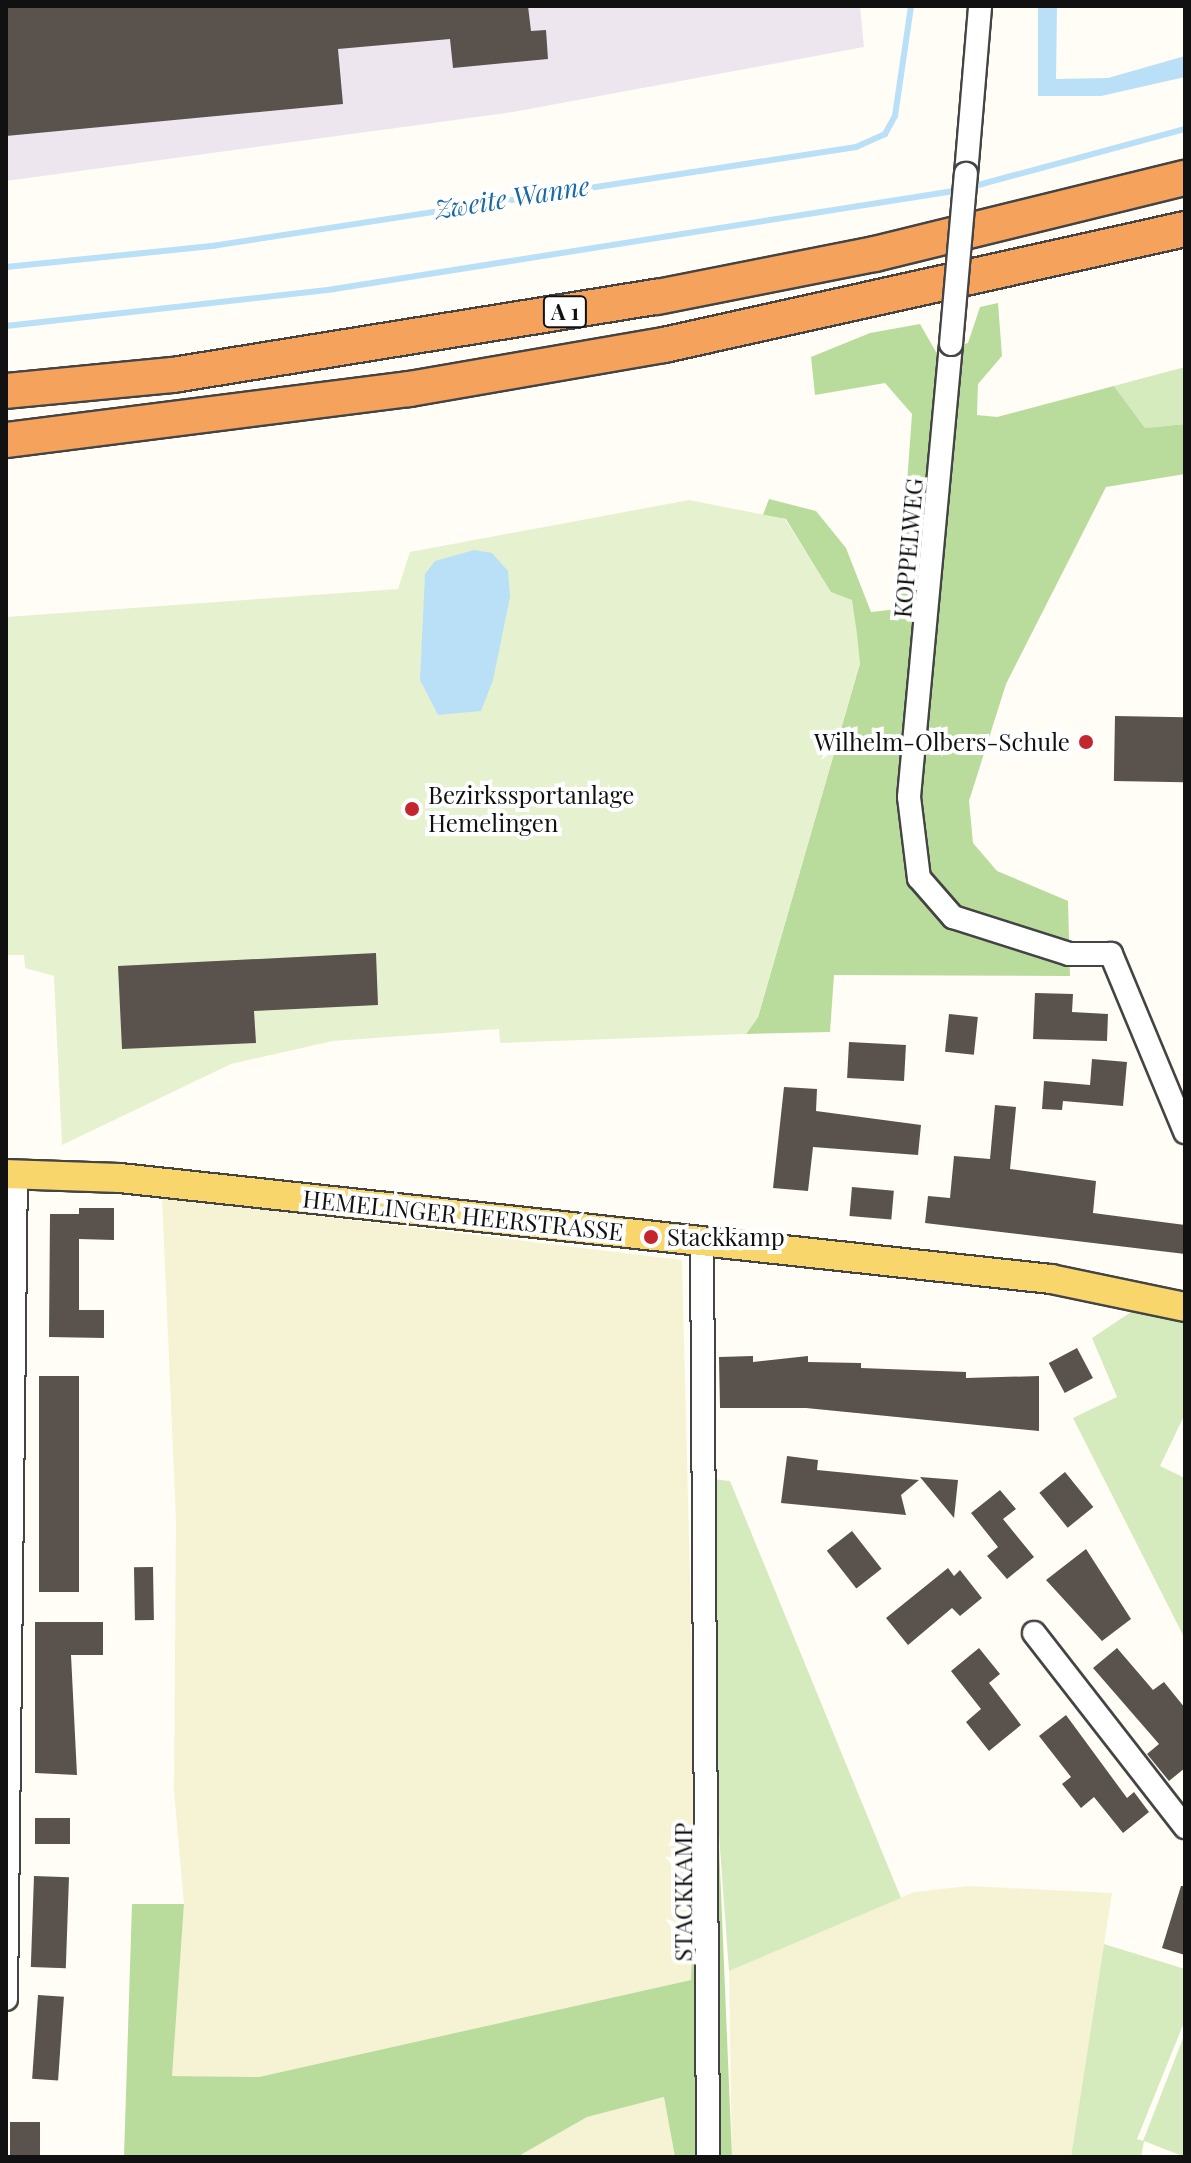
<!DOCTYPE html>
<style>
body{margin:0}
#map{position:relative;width:1191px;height:2163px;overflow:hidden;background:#fffdf5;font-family:"Playfair Display",serif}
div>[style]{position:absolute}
.industrial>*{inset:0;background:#eee6ef}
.farmland>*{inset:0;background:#f6f3d4}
.green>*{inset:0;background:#d5ebbd}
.forest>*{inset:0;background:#b9dc9c}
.pitch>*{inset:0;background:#e6f2cf}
.water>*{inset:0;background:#b9e0f7}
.stream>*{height:6px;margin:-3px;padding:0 3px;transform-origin:3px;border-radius:3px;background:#b9e0f7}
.building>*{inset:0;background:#5a524d;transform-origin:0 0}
.roads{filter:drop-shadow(2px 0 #444) drop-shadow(-2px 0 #444) drop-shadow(0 2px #444) drop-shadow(0 -2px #444)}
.minor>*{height:22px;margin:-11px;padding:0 11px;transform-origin:11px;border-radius:11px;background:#fff}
.major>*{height:28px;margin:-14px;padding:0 14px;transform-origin:14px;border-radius:14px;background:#f9d66b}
.highway>*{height:34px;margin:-17px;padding:0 17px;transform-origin:17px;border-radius:17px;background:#f5a25d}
.bridges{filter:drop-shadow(2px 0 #444) drop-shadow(-2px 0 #444) drop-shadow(0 2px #444) drop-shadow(0 -2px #444)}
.minor-bridge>*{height:22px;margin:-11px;padding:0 11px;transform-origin:11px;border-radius:11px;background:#fff}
.dots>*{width:22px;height:22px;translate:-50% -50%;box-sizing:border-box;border:4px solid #fff;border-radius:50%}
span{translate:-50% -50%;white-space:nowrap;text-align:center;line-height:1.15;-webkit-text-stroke:8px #fff;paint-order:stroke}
.shield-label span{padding:2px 6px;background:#fff;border:2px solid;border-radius:6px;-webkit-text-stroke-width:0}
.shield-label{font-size:22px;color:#111;font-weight:700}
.street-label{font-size:24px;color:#111}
.poi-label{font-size:24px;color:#111}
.right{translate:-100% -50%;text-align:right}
.left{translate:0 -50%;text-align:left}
.water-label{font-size:26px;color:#1768a6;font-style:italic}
.frame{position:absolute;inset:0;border:8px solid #111;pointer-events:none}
</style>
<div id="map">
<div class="industrial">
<div style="clip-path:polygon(6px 6px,860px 6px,864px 47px,513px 112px,6px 181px)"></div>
</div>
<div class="farmland">
<div style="clip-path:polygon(162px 1197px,682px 1260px,696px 1822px,691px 1980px,259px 2077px,171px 2076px,184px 1904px,174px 1791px,176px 1520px)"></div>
<div style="clip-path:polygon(969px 1886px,1112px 1893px,1071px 2157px,732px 2157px,729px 1971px,914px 1892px)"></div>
<div style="clip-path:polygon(665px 2097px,675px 2157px,517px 2157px,587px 2117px)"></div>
</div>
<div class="green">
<div style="clip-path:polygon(1185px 367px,1185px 424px,1145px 428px,1114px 386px)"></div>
<div style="clip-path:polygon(1134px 1310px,1185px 1323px,1185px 1414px,1160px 1466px,1185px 1478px,1185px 1639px,1073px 1418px,1117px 1397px,1092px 1338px)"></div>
<div style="clip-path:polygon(711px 1479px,730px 1481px,901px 1898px,729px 1971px,718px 1821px)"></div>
<div style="clip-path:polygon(1104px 1944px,1185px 1969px,1185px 2020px,1137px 2139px,1143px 2141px,1185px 2033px,1185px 2157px,1144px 2141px,1141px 2157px,1071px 2157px)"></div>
</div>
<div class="forest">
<div style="clip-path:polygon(998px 303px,1002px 356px,978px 384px,977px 415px,997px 417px,1114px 386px,1145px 428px,1185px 424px,1185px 474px,1106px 487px,1006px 684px,969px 801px,973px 843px,997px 871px,1068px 901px,1070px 976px,834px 975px,830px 1032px,746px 1034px,758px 1017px,860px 663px,831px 593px,786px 519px,763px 515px,769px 499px,816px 511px,846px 548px,871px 612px,898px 609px,912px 414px,885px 383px,815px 395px,811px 357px,870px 333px,920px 324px,936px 352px,968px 343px,980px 307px)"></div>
<div style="clip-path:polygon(718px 1821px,732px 2157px,675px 2157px,664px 2097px,587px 2117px,517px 2157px,124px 2157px,132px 1904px,184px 1904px,172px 2076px,259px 2077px,691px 1980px,696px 1822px)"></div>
</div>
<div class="pitch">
<div style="clip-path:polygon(689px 500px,785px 519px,831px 592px,852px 600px,857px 634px,860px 663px,758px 1017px,746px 1034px,500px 1043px,499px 1029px,333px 1041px,231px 1064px,62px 1145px,54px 976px,25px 968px,24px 955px,6px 955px,6px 617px,398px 589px,410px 552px)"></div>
</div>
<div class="water">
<div style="clip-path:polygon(1038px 6px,1057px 6px,1056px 79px,1108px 78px,1185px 56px,1185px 77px,1101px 96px,1038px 96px)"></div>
<div style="clip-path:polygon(474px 550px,492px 553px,508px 571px,510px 597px,493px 680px,481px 711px,438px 715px,420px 680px,425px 574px,435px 561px)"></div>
</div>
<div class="stream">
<div style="left:971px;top:187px;width:222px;rotate:-15.2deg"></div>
<div style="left:6px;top:267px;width:207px;rotate:-5.8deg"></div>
<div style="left:212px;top:246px;width:652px;rotate:-8.74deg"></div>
<div style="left:856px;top:147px;width:32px;rotate:-24deg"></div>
<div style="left:885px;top:134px;width:21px;rotate:-61deg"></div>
<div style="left:895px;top:116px;width:111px;rotate:-81.7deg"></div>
<div style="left:6px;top:326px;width:330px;rotate:-6.4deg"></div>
<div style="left:334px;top:289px;width:634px;rotate:-8.99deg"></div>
</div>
<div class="building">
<div style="clip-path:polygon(6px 6px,528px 6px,531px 31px,546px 30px,548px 59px,453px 68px,450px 39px,338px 49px,343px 104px,6px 136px)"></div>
<div style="left:1115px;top:716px;width:70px;height:65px;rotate:1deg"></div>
<div style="clip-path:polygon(376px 953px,378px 1005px,254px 1011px,256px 1043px,122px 1049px,118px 966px)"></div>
<div style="clip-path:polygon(1035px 993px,1073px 994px,1072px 1012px,1108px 1014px,1107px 1041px,1033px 1039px)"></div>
<div style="left:949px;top:1014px;width:29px;height:38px;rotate:6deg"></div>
<div style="left:849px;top:1042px;width:57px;height:36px;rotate:3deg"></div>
<div style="clip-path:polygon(1092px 1059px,1127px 1062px,1123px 1106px,1063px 1101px,1062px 1110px,1042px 1109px,1044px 1081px,1090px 1085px)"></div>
<div style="clip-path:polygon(784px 1087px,817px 1089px,816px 1111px,921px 1125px,918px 1155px,813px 1147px,808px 1191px,773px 1188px)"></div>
<div style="clip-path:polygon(995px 1105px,1016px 1107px,1010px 1169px,1096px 1181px,1093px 1213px,1185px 1225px,1185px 1254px,925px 1223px,928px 1196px,950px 1198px,954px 1156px,990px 1159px)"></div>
<div style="left:852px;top:1187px;width:42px;height:29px;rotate:5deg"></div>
<div style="clip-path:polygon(79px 1208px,114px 1208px,114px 1240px,79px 1239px,79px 1310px,104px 1310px,104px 1338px,49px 1337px,50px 1214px,79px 1214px)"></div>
<div style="left:1077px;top:1348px;width:34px;height:32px;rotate:62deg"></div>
<div style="clip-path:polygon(753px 1356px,753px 1362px,808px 1356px,808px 1362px,861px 1363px,861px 1368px,966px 1372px,966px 1378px,1039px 1376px,1039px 1431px,806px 1408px,720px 1408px,719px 1357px)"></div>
<div style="left:39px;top:1376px;width:40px;height:216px"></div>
<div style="clip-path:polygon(787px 1456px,818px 1460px,817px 1470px,919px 1480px,901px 1495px,906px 1515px,781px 1503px)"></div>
<div style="left:1065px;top:1472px;width:45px;height:33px;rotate:51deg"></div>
<div style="clip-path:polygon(920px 1477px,958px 1480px,954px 1518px)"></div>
<div style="clip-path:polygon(1000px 1490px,1016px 1509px,1003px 1519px,1034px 1557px,1007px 1579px,987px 1556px,998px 1547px,971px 1513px)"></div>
<div style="left:852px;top:1531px;width:48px;height:32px;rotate:52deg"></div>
<div style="clip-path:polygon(1086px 1549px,1131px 1619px,1102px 1641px,1046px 1580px)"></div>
<div style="left:153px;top:1567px;width:53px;height:19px;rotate:89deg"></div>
<div style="clip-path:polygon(948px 1568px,954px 1576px,960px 1570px,982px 1598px,960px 1616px,952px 1608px,908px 1645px,886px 1618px)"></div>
<div style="clip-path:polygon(35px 1622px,103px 1622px,103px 1655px,71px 1655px,77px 1775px,35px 1773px)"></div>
<div style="clip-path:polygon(979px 1648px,1000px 1674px,989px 1683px,1021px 1725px,989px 1751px,966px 1722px,981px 1709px,951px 1671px)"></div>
<div style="clip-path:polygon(1117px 1648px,1153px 1690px,1164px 1682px,1185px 1708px,1185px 1768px,1169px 1781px,1147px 1754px,1159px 1744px,1093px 1668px)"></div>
<div style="clip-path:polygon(1066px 1715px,1127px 1798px,1134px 1792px,1149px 1812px,1123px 1833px,1094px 1797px,1081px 1808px,1062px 1784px,1071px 1777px,1039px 1736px)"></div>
<div style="left:35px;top:1818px;width:35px;height:26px"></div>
<div style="left:34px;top:1876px;width:35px;height:91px;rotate:2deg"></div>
<div style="clip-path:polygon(1181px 1886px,1185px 1886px,1185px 1955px,1162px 1948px)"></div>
<div style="left:38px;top:1995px;width:26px;height:84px;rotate:4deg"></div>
<div style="left:40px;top:2122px;width:35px;height:30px;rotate:90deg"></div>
</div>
<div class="roads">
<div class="minor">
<div style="left:966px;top:174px;width:169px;rotate:-85.2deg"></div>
<div style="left:951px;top:344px;width:455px;rotate:95.3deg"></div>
<div style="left:909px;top:797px;width:82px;rotate:83deg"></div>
<div style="left:919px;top:878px;width:52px;rotate:48.9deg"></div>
<div style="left:953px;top:917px;width:122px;rotate:17.7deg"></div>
<div style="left:1069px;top:954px;width:42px"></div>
<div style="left:1111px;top:954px;width:193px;rotate:67.4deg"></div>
<div style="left:702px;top:1243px;width:914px;rotate:89.62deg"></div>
<div style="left:1034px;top:1633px;width:246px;rotate:52.1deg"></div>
<div style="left:6px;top:1999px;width:825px;rotate:-89.31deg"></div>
</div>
<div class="major">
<div style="left:6px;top:1174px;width:114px;rotate:2deg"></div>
<div style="left:120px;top:1178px;width:936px;rotate:6.19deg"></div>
<div style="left:1051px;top:1279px;width:137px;rotate:11.8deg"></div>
</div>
<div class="highway">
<div style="left:6px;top:391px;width:168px;rotate:-5.5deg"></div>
<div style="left:173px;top:375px;width:490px;rotate:-9.2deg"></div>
<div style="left:657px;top:297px;width:222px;rotate:-11.2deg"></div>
<div style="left:875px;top:254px;width:319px;rotate:-13.8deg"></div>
<div style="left:6px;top:440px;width:406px;rotate:-7.2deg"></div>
<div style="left:409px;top:389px;width:259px;rotate:-9.8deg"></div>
<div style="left:664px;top:345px;width:534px;rotate:-12.55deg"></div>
</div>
</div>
<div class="bridges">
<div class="minor-bridge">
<div style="left:951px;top:344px;width:171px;rotate:-85deg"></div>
</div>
</div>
<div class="dots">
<div style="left:1086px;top:742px;background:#c4262e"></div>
<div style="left:412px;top:809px;background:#c4262e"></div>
<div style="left:651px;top:1237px;background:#c4262e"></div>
</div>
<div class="shield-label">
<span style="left:565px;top:312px">A 1</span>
</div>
<div class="street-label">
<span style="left:908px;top:548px;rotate:-85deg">KOPPELWEG</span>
<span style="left:463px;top:1215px;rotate:6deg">HEMELINGER HEERSTRASSE</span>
<span style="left:683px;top:1892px;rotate:-90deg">STACKKAMP</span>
</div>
<div class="poi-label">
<span class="right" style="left:1070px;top:742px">Wilhelm-Olbers-Schule</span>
<span class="left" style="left:428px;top:809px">Bezirkssportanlage<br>Hemelingen</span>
<span class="left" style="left:667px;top:1237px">Stackkamp</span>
</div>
<div class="water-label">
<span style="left:512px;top:197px;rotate:-9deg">Zweite Wanne</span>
</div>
<div class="frame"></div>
</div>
